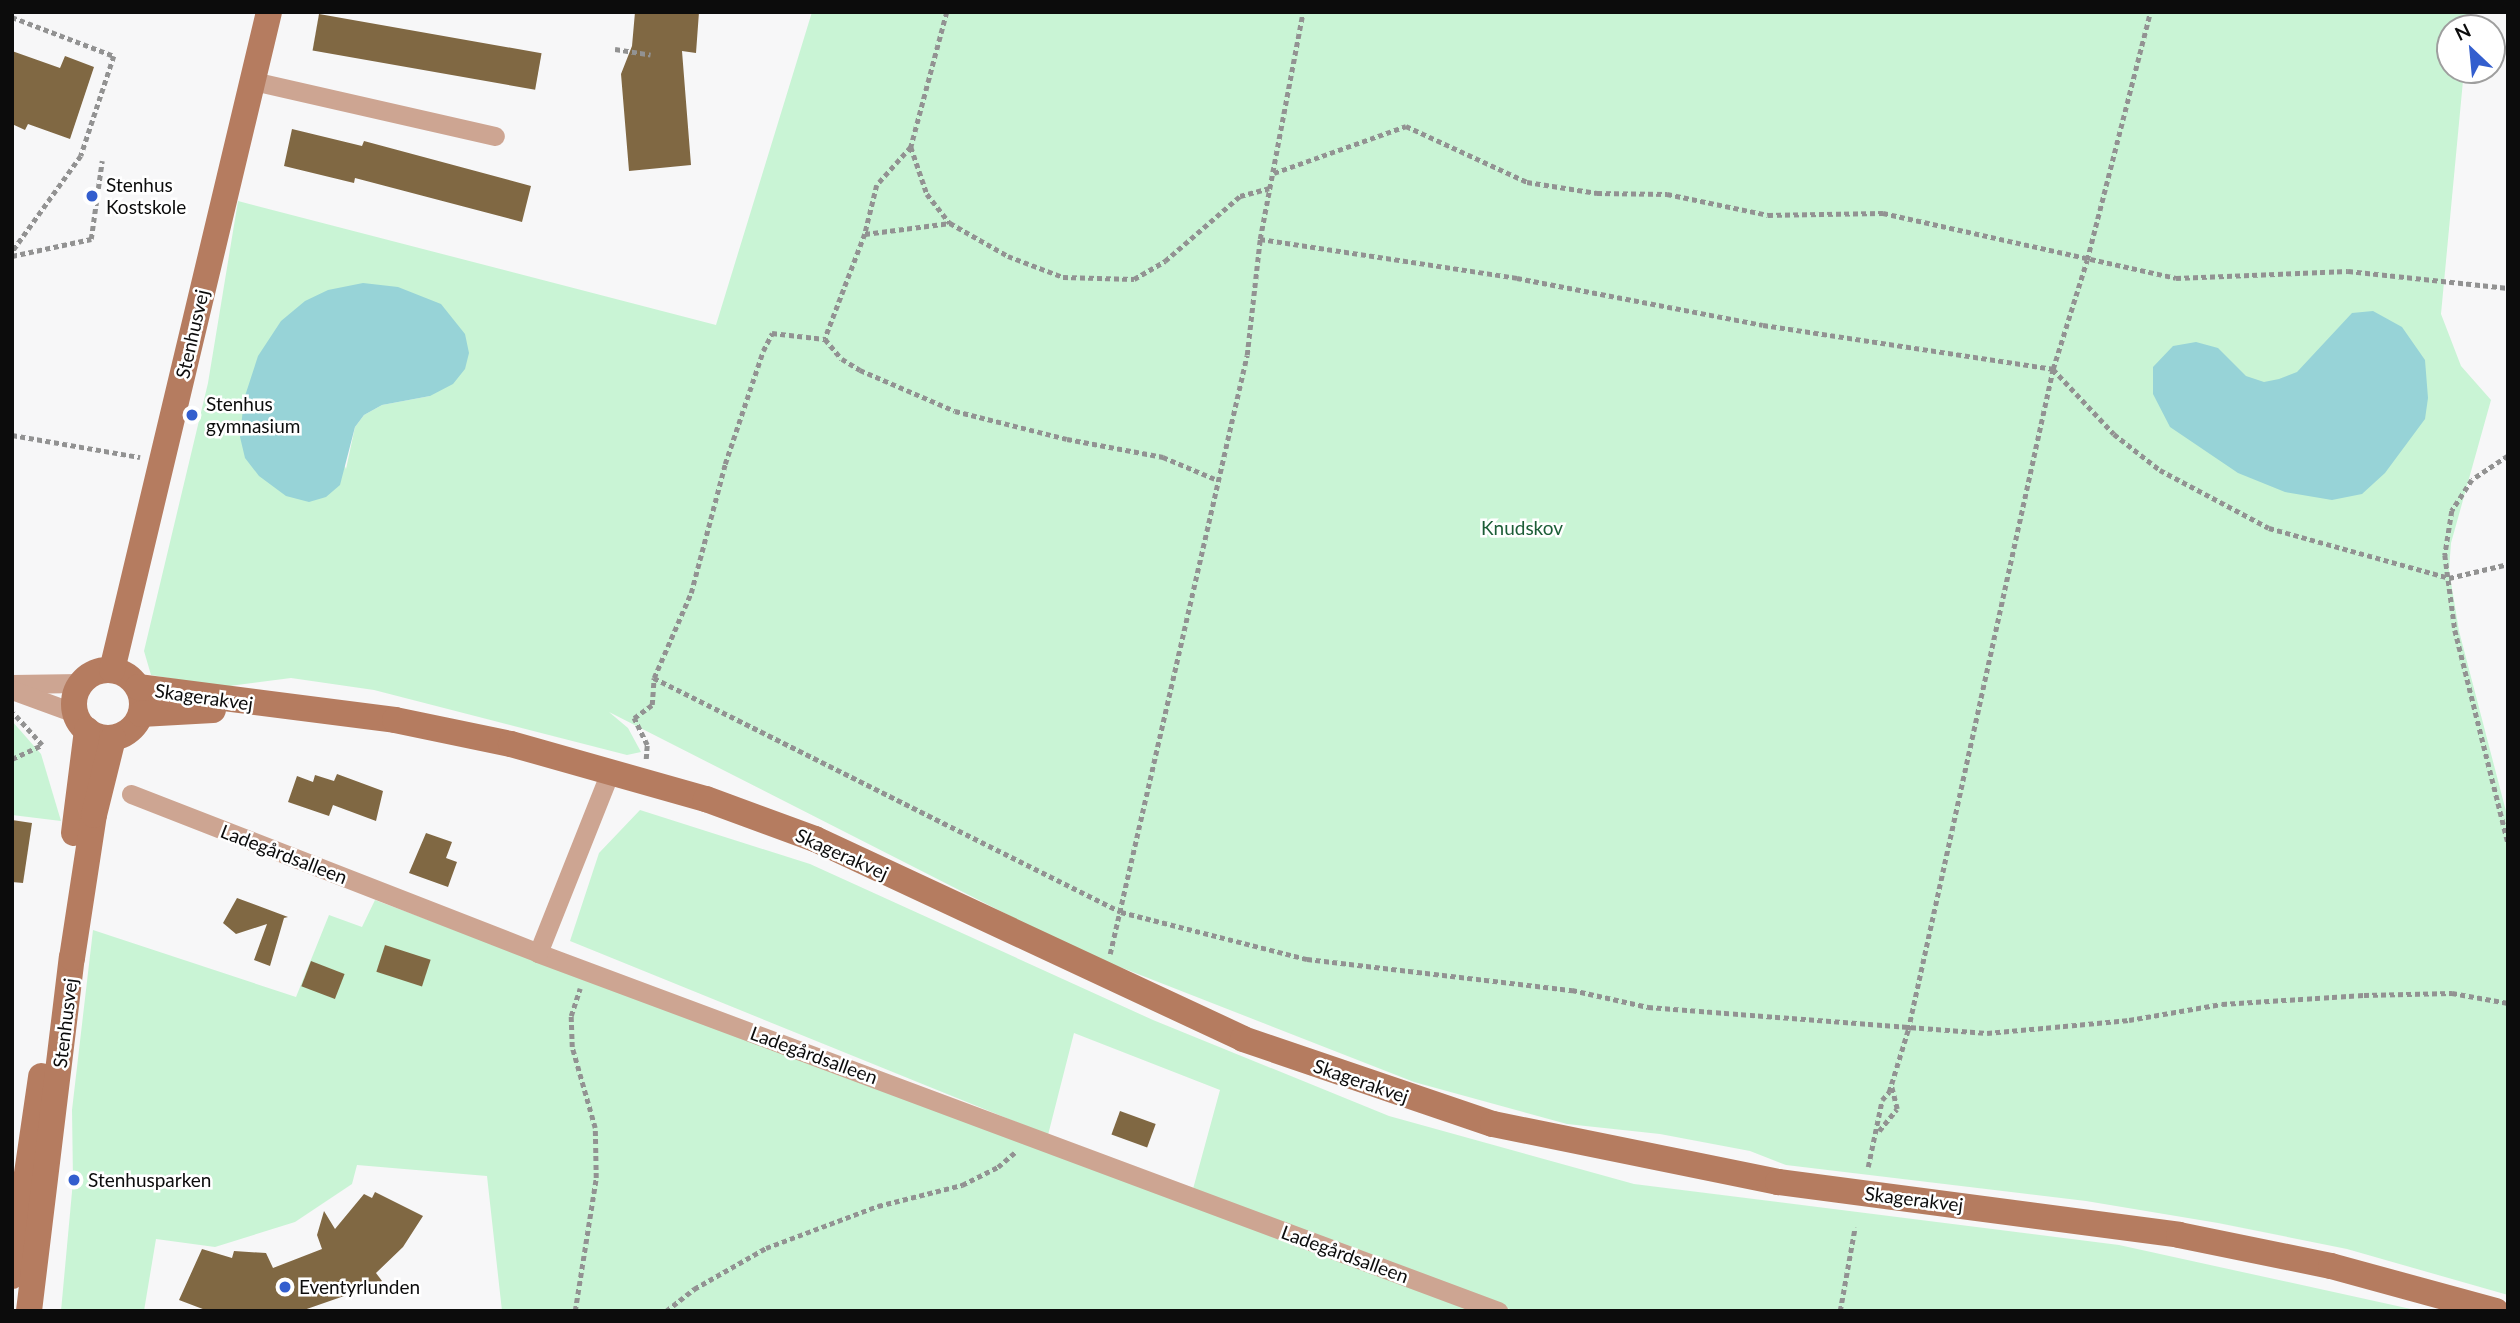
<!DOCTYPE html>
<meta charset="utf-8">
<style>
body{margin:0}
#map{position:relative;width:2520px;height:1323px;overflow:hidden;background:#f7f7f8;font-family:Lato,sans-serif}
div>[style]{position:absolute}
.green>*{inset:0;background:#c9f4d5}
.water>*{inset:0;background:#97d3d7}
.building>*{inset:0;background:#806843;transform-origin:0 0}
.path>*{height:4.5px;margin-top:-2.25px;transform-origin:0;background:repeating-linear-gradient(90deg,#929292 0 5px,transparent 0 8.5px)}
.street>*{height:19px;margin:-9.5px;padding:0 9.5px;transform-origin:9.5px;border-radius:9.5px;background:#cda592}
.secondary>*{height:26px;margin:-13px;padding:0 13px;transform-origin:13px;border-radius:13px;background:#b57c60}
.secondary>.ring{margin:-13px;padding:0;box-sizing:content-box;background:none;border:26px solid #b57c60;border-radius:50%}
.dots>*{width:19px;height:19px;translate:-50% -50%;box-sizing:border-box;border:4px solid #fff;border-radius:50%}
span{translate:-50% -50%;white-space:nowrap;text-align:center;line-height:1.15;-webkit-text-stroke:5px #fff;paint-order:stroke}
.poi-label{font-size:19px;color:#0c0c0c}
.left{translate:0 -50%;text-align:left}
.street-label{font-size:19px;color:#0c0c0c}
.park-label{font-size:19px;color:#1c5d37}
.frame{position:absolute;inset:0;border:14px solid #0c0c0c;pointer-events:none}
.north{position:absolute;left:2436px;top:14px;width:70px;height:70px;box-sizing:border-box;background:#fff;border:2px solid #9e9e9e;border-radius:50%;rotate:334deg;font-size:19px;font-weight:700;line-height:28px;text-align:center;color:#0c0c0c}
.north::after{content:'';display:block;margin:auto;width:24px;height:32px;background:#335ece;clip-path:polygon(50% 0,100% 100%,50% 72%,0 100%)}
</style>
<div id="map">
<div class="green">
<div style="clip-path:polygon(evenodd,812px 12px,2469px 12px,2468px 28px,2450px 28px,2450px 70px,2464px 70px,2441px 314px,2461px 366px,2491px 400px,2451px 543px,2449px 570px,2459px 631px,2508px 819px,2508px 1295px,2347px 1249px,2218px 1223px,2086px 1201px,1786px 1165px,1750px 1151px,1660px 1134px,1567px 1124px,1414px 1082px,1079px 951px,609px 712px,628px 728px,641px 752px,627px 755px,374px 690px,291px 678px,222px 687px,151px 675px,144px 651px,208px 383px,238px 201px,716px 325px,812px 12px,281px 321px,430px 396px,382px 405px,364px 415px,355px 427px,346px 469px,281px 321px)"></div>
<div style="clip-path:polygon(12px 721px,41px 754px,61px 821px,12px 815px)"></div>
<div style="clip-path:polygon(640px 810px,810px 864px,1153px 1020px,1389px 1116px,1634px 1184px,2119px 1245px,2420px 1311px,1515px 1311px,1193px 1189px,1220px 1090px,1074px 1033px,1048px 1135px,570px 941px,599px 853px)"></div>
<div style="clip-path:polygon(375px 900px,1473px 1311px,502px 1311px,487px 1176px,357px 1165px,352px 1184px,295px 1222px,215px 1247px,156px 1239px,144px 1311px,61px 1311px,73px 1181px,72px 1110px,93px 930px,296px 997px,329px 915px,362px 927px)"></div>
</div>
<div class="water">
<div style="clip-path:polygon(363px 283px,398px 287px,441px 304px,465px 334px,469px 353px,465px 369px,453px 384px,430px 396px,382px 405px,364px 415px,355px 427px,340px 485px,326px 497px,309px 502px,286px 496px,259px 476px,245px 458px,240px 437px,244px 399px,258px 356px,281px 321px,305px 301px,328px 290px)"></div>
<div style="clip-path:polygon(2373px 311px,2402px 327px,2425px 360px,2428px 398px,2425px 419px,2385px 473px,2362px 494px,2332px 500px,2285px 492px,2238px 473px,2170px 427px,2153px 394px,2153px 367px,2173px 346px,2196px 342px,2218px 348px,2246px 376px,2264px 382px,2279px 379px,2297px 372px,2352px 313px)"></div>
</div>
<div class="building">
<div style="clip-path:polygon(635px 12px,699px 12px,696px 53px,682px 51px,691px 165px,629px 171px,621px 74px,632px 46px)"></div>
<div style="left:319px;top:14px;width:226px;height:37px;rotate:10deg"></div>
<div style="clip-path:polygon(12px 51px,60px 68px,65px 56px,94px 67px,70px 139px,28px 124px,25px 130px,12px 124px)"></div>
<div style="clip-path:polygon(292px 129px,362px 146px,364px 141px,531px 186px,522px 222px,355px 178px,354px 183px,284px 166px)"></div>
<div style="clip-path:polygon(337px 774px,383px 791px,376px 821px,333px 805px,329px 816px,288px 802px,297px 776px,313px 782px,315px 775px,334px 781px)"></div>
<div style="clip-path:polygon(12px 820px,32px 823px,23px 883px,12px 882px)"></div>
<div style="clip-path:polygon(426px 833px,452px 842px,446px 858px,457px 862px,448px 887px,409px 873px)"></div>
<div style="clip-path:polygon(237px 898px,288px 917px,284px 918px,270px 966px,254px 960px,267px 924px,236px 934px,223px 923px)"></div>
<div style="left:385px;top:945px;width:48px;height:28px;rotate:18deg"></div>
<div style="left:311px;top:961px;width:36px;height:27px;rotate:21deg"></div>
<div style="left:1120px;top:1111px;width:38px;height:25px;rotate:20deg"></div>
<div style="clip-path:polygon(375px 1192px,423px 1216px,403px 1247px,376px 1273px,382px 1281px,373px 1286px,301px 1311px,208px 1311px,179px 1300px,202px 1249px,232px 1258px,234px 1251px,266px 1253px,273px 1268px,322px 1249px,317px 1235px,324px 1211px,335px 1229px,364px 1194px,372px 1198px)"></div>
</div>
<div class="path">
<div style="left:947px;top:12px;width:140px;rotate:104.9deg"></div>
<div style="left:911px;top:147px;width:51px;rotate:131.8deg"></div>
<div style="left:877px;top:185px;width:50px;rotate:103.8deg"></div>
<div style="left:865px;top:234px;width:112px;rotate:110.9deg"></div>
<div style="left:825px;top:339px;width:26px;rotate:50deg"></div>
<div style="left:842px;top:359px;width:21px;rotate:31deg"></div>
<div style="left:860px;top:370px;width:103px;rotate:23.3deg"></div>
<div style="left:955px;top:411px;width:115px;rotate:14deg"></div>
<div style="left:1067px;top:439px;width:98px;rotate:10.6deg"></div>
<div style="left:1163px;top:457px;width:56px;rotate:22.9deg"></div>
<div style="left:12px;top:17px;width:109px;rotate:20.9deg"></div>
<div style="left:114px;top:56px;width:105px;rotate:108.3deg"></div>
<div style="left:81px;top:156px;width:118px;rotate:125.7deg"></div>
<div style="left:615px;top:49px;width:36px;rotate:9deg"></div>
<div style="left:911px;top:147px;width:50px;rotate:71.2deg"></div>
<div style="left:927px;top:194px;width:37px;rotate:52deg"></div>
<div style="left:1274px;top:173px;width:140px;rotate:-19.6deg"></div>
<div style="left:1406px;top:126px;width:133px;rotate:24.8deg"></div>
<div style="left:1527px;top:182px;width:71px;rotate:8.9deg"></div>
<div style="left:1597px;top:193px;width:70px;rotate:0.8deg"></div>
<div style="left:1667px;top:194px;width:103px;rotate:11.7deg"></div>
<div style="left:1768px;top:215px;width:115px;rotate:-1deg"></div>
<div style="left:1883px;top:213px;width:300px;rotate:12.5deg"></div>
<div style="left:2176px;top:278px;width:172px;rotate:-2.3deg"></div>
<div style="left:2348px;top:271px;width:161px;rotate:6.1deg"></div>
<div style="left:865px;top:234px;width:86px;rotate:-7.4deg"></div>
<div style="left:950px;top:223px;width:67px;rotate:29.6deg"></div>
<div style="left:1008px;top:256px;width:59px;rotate:20.9deg"></div>
<div style="left:1063px;top:277px;width:71px;rotate:1.6deg"></div>
<div style="left:1134px;top:279px;width:36px;rotate:-30deg"></div>
<div style="left:1165px;top:261px;width:99px;rotate:-40.9deg"></div>
<div style="left:1240px;top:196px;width:30px;rotate:-15deg"></div>
<div style="left:1260px;top:239px;width:260px;rotate:8.6deg"></div>
<div style="left:1517px;top:278px;width:250px;rotate:10.8deg"></div>
<div style="left:1763px;top:325px;width:293px;rotate:8.6deg"></div>
<div style="left:2053px;top:369px;width:89px;rotate:46.8deg"></div>
<div style="left:2114px;top:434px;width:58px;rotate:38deg"></div>
<div style="left:2160px;top:470px;width:123px;rotate:28deg"></div>
<div style="left:2269px;top:528px;width:187px;rotate:15.5deg"></div>
<div style="left:2449px;top:578px;width:61px;rotate:-13.3deg"></div>
<div style="left:12px;top:256px;width:81px;rotate:-12.1deg"></div>
<div style="left:91px;top:239px;width:79px;rotate:-82deg"></div>
<div style="left:12px;top:435px;width:130px;rotate:9.8deg"></div>
<div style="left:2508px;top:456px;width:43px;rotate:146.3deg"></div>
<div style="left:2472px;top:480px;width:37px;rotate:123deg"></div>
<div style="left:2452px;top:511px;width:45px;rotate:99deg"></div>
<div style="left:2445px;top:555px;width:76px;rotate:82.4deg"></div>
<div style="left:2455px;top:630px;width:219px;rotate:76deg"></div>
<div style="left:654px;top:678px;width:522px;rotate:26.61deg"></div>
<div style="left:1121px;top:912px;width:192px;rotate:14.2deg"></div>
<div style="left:1307px;top:959px;width:267px;rotate:6.7deg"></div>
<div style="left:1572px;top:990px;width:78px;rotate:12.6deg"></div>
<div style="left:1648px;top:1007px;width:340px;rotate:4.4deg"></div>
<div style="left:1987px;top:1033px;width:143px;rotate:-5.2deg"></div>
<div style="left:2129px;top:1020px;width:94px;rotate:-9.8deg"></div>
<div style="left:2222px;top:1004px;width:142px;rotate:-3.6deg"></div>
<div style="left:2364px;top:995px;width:88px;rotate:-1.3deg"></div>
<div style="left:2452px;top:993px;width:57px;rotate:10.1deg"></div>
<div style="left:12px;top:759px;width:33px;rotate:-25deg"></div>
<div style="left:42px;top:745px;width:43px;rotate:-132.2deg"></div>
<div style="left:646px;top:759px;width:14px;rotate:-86deg"></div>
<div style="left:647px;top:745px;width:30px;rotate:-116deg"></div>
<div style="left:634px;top:718px;width:22px;rotate:-36deg"></div>
<div style="left:652px;top:705px;width:27px;rotate:-86deg"></div>
<div style="left:654px;top:678px;width:93px;rotate:-66.5deg"></div>
<div style="left:691px;top:593px;width:133px;rotate:-75.2deg"></div>
<div style="left:725px;top:464px;width:119px;rotate:-71.4deg"></div>
<div style="left:763px;top:351px;width:20px;rotate:-63deg"></div>
<div style="left:772px;top:333px;width:53px;rotate:6.5deg"></div>
<div style="left:1110px;top:954px;width:614px;rotate:-77.12deg"></div>
<div style="left:1247px;top:355px;width:117px;rotate:-83.6deg"></div>
<div style="left:1260px;top:239px;width:231px;rotate:-79.3deg"></div>
<div style="left:1879px;top:1131px;width:28px;rotate:-51deg"></div>
<div style="left:1897px;top:1109px;width:25px;rotate:-104deg"></div>
<div style="left:1868px;top:1167px;width:68px;rotate:-78.2deg"></div>
<div style="left:1882px;top:1100px;width:11px;rotate:-49deg"></div>
<div style="left:1889px;top:1092px;width:65px;rotate:-73deg"></div>
<div style="left:1908px;top:1030px;width:677px;rotate:-77.63deg"></div>
<div style="left:2053px;top:369px;width:114px;rotate:-72.7deg"></div>
<div style="left:2087px;top:260px;width:256px;rotate:-75.7deg"></div>
<div style="left:575px;top:1311px;width:135px;rotate:-81deg"></div>
<div style="left:596px;top:1178px;width:50px;rotate:-91.1deg"></div>
<div style="left:595px;top:1128px;width:84px;rotate:-105.9deg"></div>
<div style="left:572px;top:1047px;width:31px;rotate:-92deg"></div>
<div style="left:571px;top:1016px;width:29px;rotate:-72deg"></div>
<div style="left:666px;top:1311px;width:36px;rotate:-38deg"></div>
<div style="left:694px;top:1289px;width:83px;rotate:-29.7deg"></div>
<div style="left:766px;top:1248px;width:120px;rotate:-20.6deg"></div>
<div style="left:878px;top:1206px;width:87px;rotate:-14deg"></div>
<div style="left:962px;top:1185px;width:40px;rotate:-26.6deg"></div>
<div style="left:998px;top:1167px;width:23px;rotate:-41deg"></div>
<div style="left:1840px;top:1311px;width:85px;rotate:-79.9deg"></div>
</div>
<div class="street">
<div style="left:253px;top:81px;width:248px;rotate:12.8deg"></div>
<div style="left:12px;top:684px;width:69px;rotate:-0.8deg"></div>
<div style="left:12px;top:690px;width:67px;rotate:20.1deg"></div>
<div style="left:131px;top:794px;width:437px;rotate:21.3deg"></div>
<div style="left:538px;top:953px;width:1025px;rotate:20.45deg"></div>
<div style="left:538px;top:953px;width:195px;rotate:-68.3deg"></div>
</div>
<div class="secondary">
<div class="ring" style="left:74px;top:670px;width:42px;height:42px"></div>
<div style="left:112px;top:670px;width:676px;rotate:-76.58deg"></div>
<div style="left:138px;top:687px;width:259px;rotate:7.3deg"></div>
<div style="left:395px;top:720px;width:118px;rotate:11.7deg"></div>
<div style="left:511px;top:744px;width:203px;rotate:15.8deg"></div>
<div style="left:706px;top:799px;width:116px;rotate:20.2deg"></div>
<div style="left:815px;top:839px;width:472px;rotate:25deg"></div>
<div style="left:1243px;top:1039px;width:264px;rotate:18.8deg"></div>
<div style="left:1493px;top:1124px;width:291px;rotate:11.5deg"></div>
<div style="left:1778px;top:1182px;width:404px;rotate:7.5deg"></div>
<div style="left:2179px;top:1235px;width:155px;rotate:11.5deg"></div>
<div style="left:2331px;top:1266px;width:171px;rotate:15.3deg"></div>
<div style="left:141px;top:714px;width:72px;rotate:-3.2deg"></div>
<div style="left:74px;top:833px;width:104px;rotate:-82.8deg"></div>
<div style="left:12px;top:1276px;width:202px;rotate:-81.7deg"></div>
<div style="left:29px;top:1311px;width:356px;rotate:-83.1deg"></div>
<div style="left:72px;top:958px;width:145px;rotate:-81.3deg"></div>
<div style="left:94px;top:815px;width:79px;rotate:-76.1deg"></div>
</div>
<div class="dots">
<div style="left:92px;top:196px;background:#335ece"></div>
<div style="left:192px;top:415px;background:#335ece"></div>
<div style="left:74px;top:1180px;background:#335ece"></div>
<div style="left:285px;top:1287px;background:#335ece"></div>
</div>
<div class="poi-label">
<span class="left" style="left:106px;top:196px">Stenhus<br>Kostskole</span>
<span class="left" style="left:206px;top:415px">Stenhus<br>gymnasium</span>
<span class="left" style="left:88px;top:1180px">Stenhusparken</span>
<span class="left" style="left:299px;top:1287px">Eventyrlunden</span>
</div>
<div class="street-label">
<span style="left:192px;top:334px;rotate:-77deg">Stenhusvej</span>
<span style="left:204px;top:697px;rotate:8deg">Skagerakvej</span>
<span style="left:284px;top:854px;rotate:21deg">Ladegårdsalleen</span>
<span style="left:842px;top:854px;rotate:24deg">Skagerakvej</span>
<span style="left:65px;top:1023px;rotate:-83deg">Stenhusvej</span>
<span style="left:814px;top:1055px;rotate:20deg">Ladegårdsalleen</span>
<span style="left:1361px;top:1081px;rotate:19deg">Skagerakvej</span>
<span style="left:1914px;top:1199px;rotate:7deg">Skagerakvej</span>
<span style="left:1345px;top:1254px;rotate:20deg">Ladegårdsalleen</span>
</div>
<div class="park-label">
<span style="left:1522px;top:528px">Knudskov</span>
</div>
<div class="frame"></div>
<div class="north">N</div>
</div>
